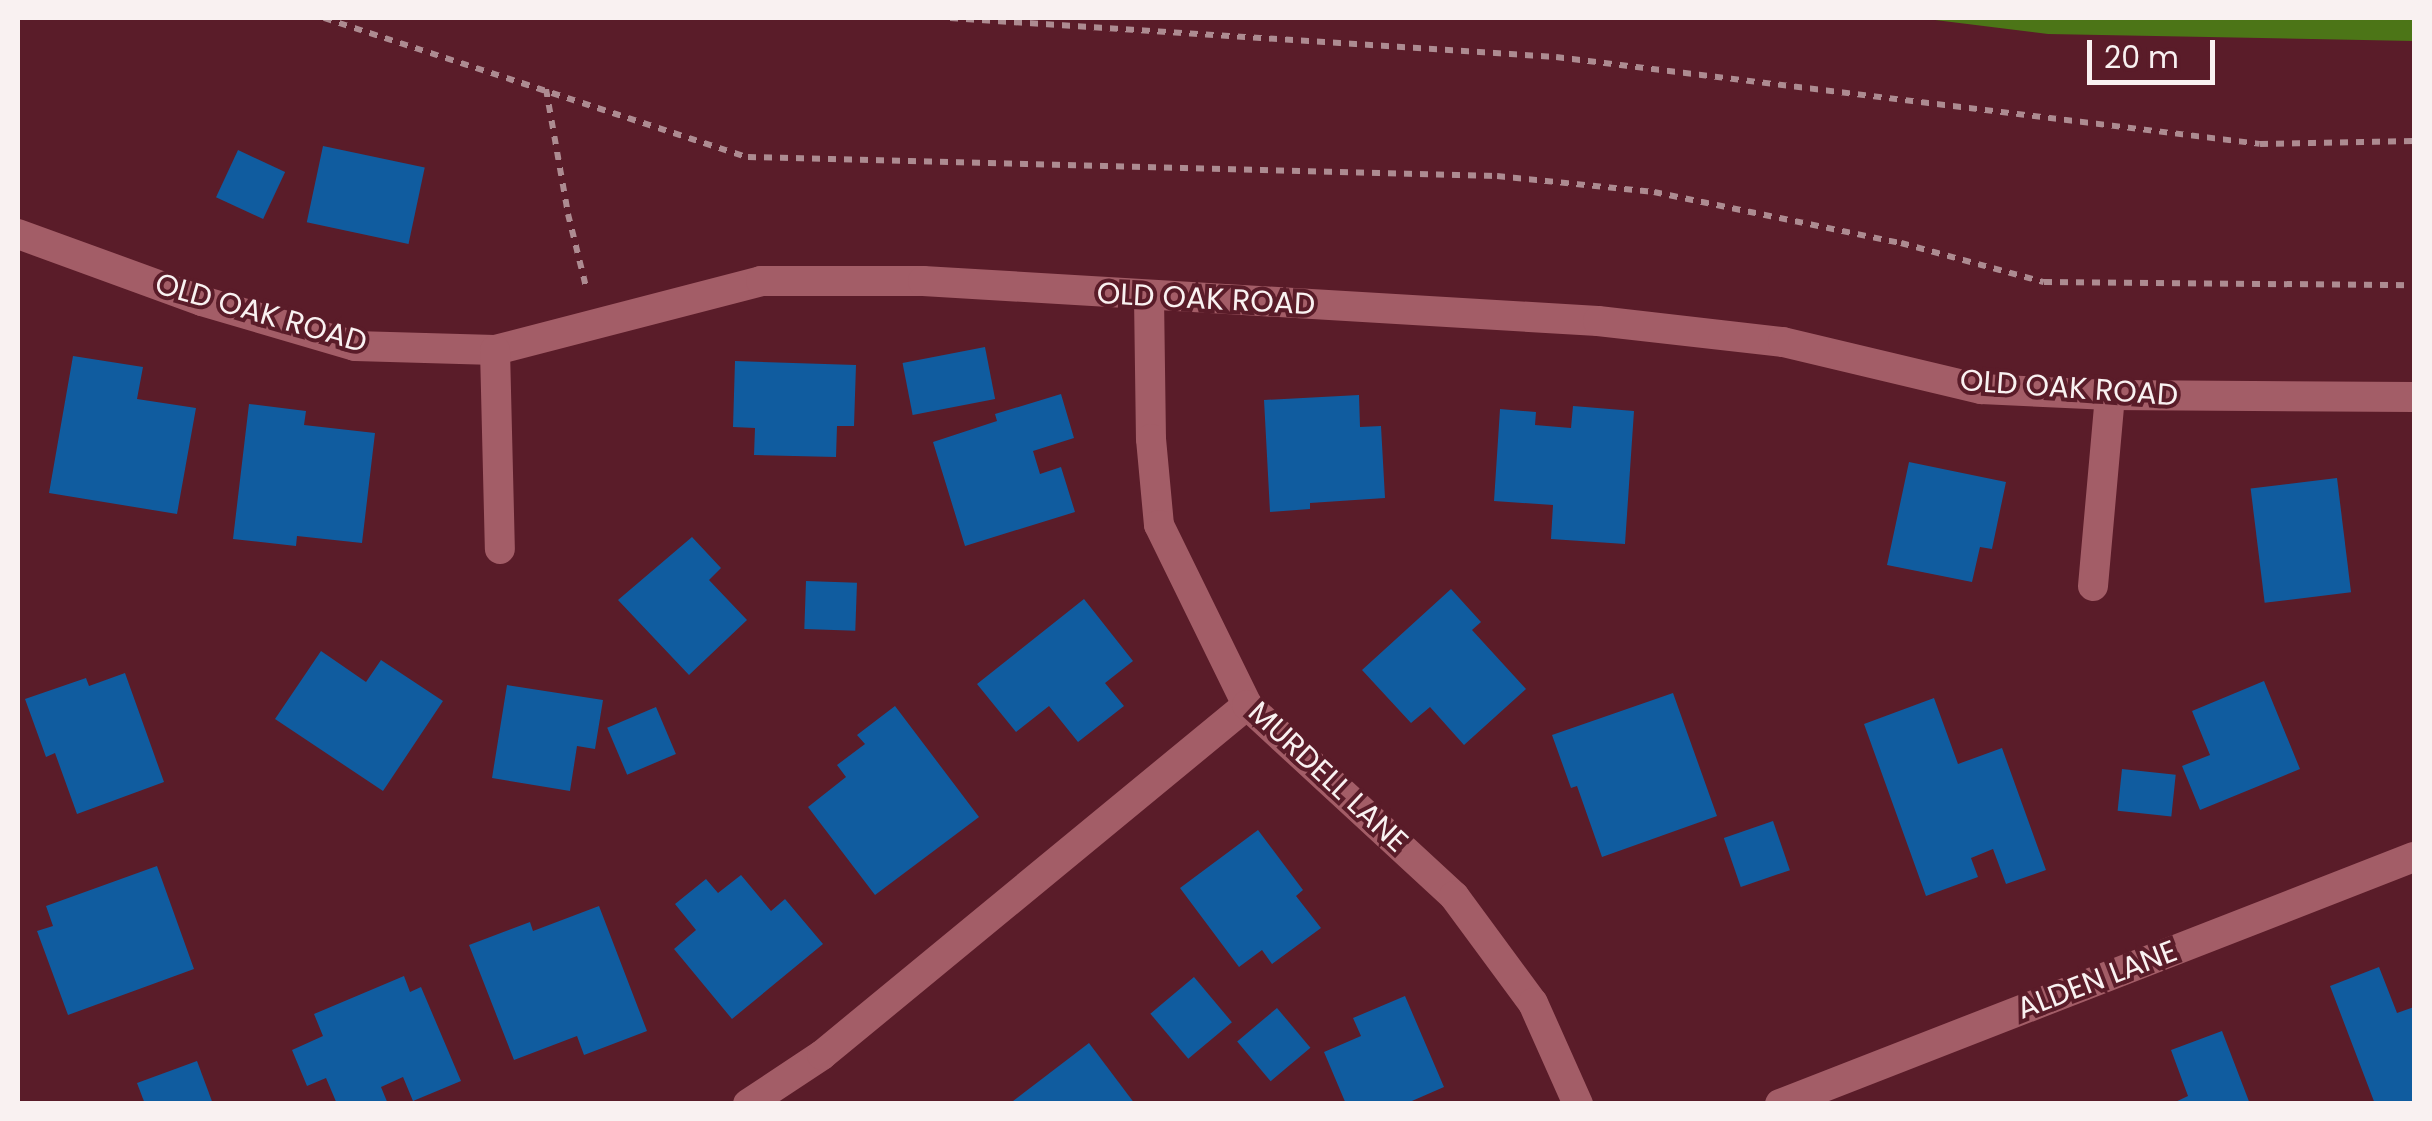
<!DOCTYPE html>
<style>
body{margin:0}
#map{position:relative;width:2432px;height:1121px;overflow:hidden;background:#5a1c29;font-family:Poppins,sans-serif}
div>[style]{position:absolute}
.water>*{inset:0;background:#4c7517}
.building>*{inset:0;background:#105c9f;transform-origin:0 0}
.path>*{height:6px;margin-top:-3px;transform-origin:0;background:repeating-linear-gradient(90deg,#ad8b91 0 8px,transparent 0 16px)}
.street>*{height:30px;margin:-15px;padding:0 15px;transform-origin:15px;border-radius:15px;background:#a35d67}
.secondary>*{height:30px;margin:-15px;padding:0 15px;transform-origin:15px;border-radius:15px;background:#a35d67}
span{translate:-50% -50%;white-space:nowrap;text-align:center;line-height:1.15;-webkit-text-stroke:8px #5a1c29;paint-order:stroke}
.street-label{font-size:30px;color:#f9f1f1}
.frame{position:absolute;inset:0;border:20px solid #f9f1f1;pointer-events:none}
.scale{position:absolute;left:2087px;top:40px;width:128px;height:45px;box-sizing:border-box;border:5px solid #f9f1f1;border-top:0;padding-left:12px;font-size:30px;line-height:35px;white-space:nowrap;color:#f9f1f1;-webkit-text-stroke:8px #5a1c29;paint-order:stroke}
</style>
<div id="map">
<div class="water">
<div style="clip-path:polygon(1919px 18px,2414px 18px,2414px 41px,2048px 34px)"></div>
</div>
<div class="building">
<div style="left:323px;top:146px;width:104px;height:78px;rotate:12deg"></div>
<div style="left:238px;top:150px;width:52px;height:52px;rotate:25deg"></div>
<div style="left:985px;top:347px;width:53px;height:84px;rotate:79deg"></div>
<div style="clip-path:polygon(73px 356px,143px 367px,137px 399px,196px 408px,177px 514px,49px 493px)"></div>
<div style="clip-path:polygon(735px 361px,856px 365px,854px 426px,837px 426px,836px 457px,754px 455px,755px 428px,733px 427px)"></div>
<div style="clip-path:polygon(1061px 394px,1074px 438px,1033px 451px,1040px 474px,1061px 467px,1075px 512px,965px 546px,933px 442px,997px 421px,995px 414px)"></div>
<div style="clip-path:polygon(1359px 395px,1360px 427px,1381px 426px,1385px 498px,1310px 503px,1310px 509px,1270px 512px,1264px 400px)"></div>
<div style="clip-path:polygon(249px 404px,306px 411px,304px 425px,375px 433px,362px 543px,297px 536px,296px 546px,233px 539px)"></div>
<div style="clip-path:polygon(1573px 406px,1634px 411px,1625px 544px,1551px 539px,1553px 505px,1494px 501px,1500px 409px,1536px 412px,1535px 425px,1571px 428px)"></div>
<div style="clip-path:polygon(1909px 462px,2006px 482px,1992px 549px,1980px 547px,1972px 582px,1887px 565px)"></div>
<div style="left:2337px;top:478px;width:115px;height:87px;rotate:83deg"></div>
<div style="clip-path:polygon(692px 537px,721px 568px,709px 580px,747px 620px,689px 675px,618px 600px)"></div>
<div style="left:806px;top:581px;width:51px;height:48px;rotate:2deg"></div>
<div style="clip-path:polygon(1451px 589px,1481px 622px,1472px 630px,1526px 689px,1464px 745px,1430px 707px,1411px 723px,1362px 670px)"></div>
<div style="clip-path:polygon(1084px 599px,1133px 661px,1105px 683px,1124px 706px,1078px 742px,1049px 706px,1016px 732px,977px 684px)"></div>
<div style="clip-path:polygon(321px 651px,366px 682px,381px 660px,443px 701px,383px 791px,275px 719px)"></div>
<div style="clip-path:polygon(125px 673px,164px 782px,77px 814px,55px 753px,46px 757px,25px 699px,86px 678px,89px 686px)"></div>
<div style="clip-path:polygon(2264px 681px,2300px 769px,2200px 810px,2182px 766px,2210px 755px,2192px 711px)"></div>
<div style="clip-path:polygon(507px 685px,603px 700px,595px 749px,577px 746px,570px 791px,492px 778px)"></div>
<div style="clip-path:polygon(1673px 693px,1717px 816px,1602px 857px,1577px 786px,1571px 788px,1552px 735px)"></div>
<div style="clip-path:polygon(1934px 698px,1958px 764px,2002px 748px,2046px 870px,2006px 884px,1993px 849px,1971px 858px,1978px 877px,1926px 896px,1864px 724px)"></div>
<div style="clip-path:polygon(895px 706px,979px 817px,875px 895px,808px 807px,846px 777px,837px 765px,865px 744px,857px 735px)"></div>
<div style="left:656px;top:707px;width:51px;height:53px;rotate:67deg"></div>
<div style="left:2122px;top:769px;width:54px;height:42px;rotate:6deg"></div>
<div style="left:1773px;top:821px;width:52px;height:52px;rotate:71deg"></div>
<div style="clip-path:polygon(1258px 830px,1303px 890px,1296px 896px,1321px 928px,1272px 964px,1262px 950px,1239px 967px,1180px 888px)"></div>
<div style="clip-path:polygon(157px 866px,194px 969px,68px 1015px,37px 931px,53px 926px,46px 906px)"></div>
<div style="clip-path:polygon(741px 875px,771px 911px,785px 899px,823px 944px,732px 1019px,674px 949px,696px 930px,675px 904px,706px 879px,718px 893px)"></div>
<div style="clip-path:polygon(599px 906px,647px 1031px,584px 1055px,577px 1036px,514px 1060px,469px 945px,530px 922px,533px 931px)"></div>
<div style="clip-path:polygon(2379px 967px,2397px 1013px,2414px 1007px,2414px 1104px,2375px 1104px,2330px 986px)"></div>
<div style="clip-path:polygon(404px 976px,410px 992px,421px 987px,461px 1081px,413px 1101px,403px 1077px,381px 1087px,388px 1104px,337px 1104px,326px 1078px,307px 1086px,292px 1050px,323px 1036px,314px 1014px)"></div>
<div style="left:1194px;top:977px;width:59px;height:57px;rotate:50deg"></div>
<div style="clip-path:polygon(1405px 996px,1444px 1087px,1405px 1104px,1346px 1104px,1324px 1052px,1361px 1036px,1353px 1018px)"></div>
<div style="left:1277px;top:1008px;width:52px;height:52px;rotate:50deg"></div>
<div style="clip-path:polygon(2222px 1031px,2250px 1104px,2171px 1104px,2188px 1096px,2171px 1050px)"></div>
<div style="clip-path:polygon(1089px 1043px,1135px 1104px,1009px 1104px)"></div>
<div style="clip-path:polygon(197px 1061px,213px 1104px,145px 1104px,137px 1083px)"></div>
</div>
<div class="path">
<div style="left:324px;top:18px;width:446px;rotate:18.2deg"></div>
<div style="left:748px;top:157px;width:749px;rotate:1.45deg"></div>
<div style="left:1497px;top:176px;width:158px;rotate:5.8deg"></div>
<div style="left:1654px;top:192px;width:252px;rotate:11.7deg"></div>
<div style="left:1901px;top:243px;width:148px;rotate:15.3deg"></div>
<div style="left:2044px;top:282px;width:370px;rotate:0.5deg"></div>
<div style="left:950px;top:18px;width:607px;rotate:3.68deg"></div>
<div style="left:1556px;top:57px;width:709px;rotate:7.04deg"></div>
<div style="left:2260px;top:144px;width:154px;rotate:-1.1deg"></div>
<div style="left:546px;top:89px;width:127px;rotate:80deg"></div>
<div style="left:568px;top:214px;width:79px;rotate:76.1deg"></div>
</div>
<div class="street">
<div style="left:18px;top:234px;width:196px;rotate:20deg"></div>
<div style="left:202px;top:301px;width:159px;rotate:16.4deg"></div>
<div style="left:355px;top:346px;width:140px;rotate:1.6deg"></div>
<div style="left:495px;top:350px;width:275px;rotate:-14.5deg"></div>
<div style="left:761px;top:281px;width:162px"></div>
<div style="left:923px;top:281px;width:676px;rotate:3.39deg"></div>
<div style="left:1598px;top:321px;width:186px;rotate:6.5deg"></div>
<div style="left:1783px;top:342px;width:204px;rotate:13.4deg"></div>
<div style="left:1981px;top:389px;width:129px;rotate:2.7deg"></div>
<div style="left:2110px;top:395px;width:304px;rotate:0.4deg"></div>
<div style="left:495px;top:350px;width:199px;rotate:88.6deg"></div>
<div style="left:2093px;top:586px;width:192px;rotate:-84.9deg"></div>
<div style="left:748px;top:1104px;width:89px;rotate:-33.5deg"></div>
<div style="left:822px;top:1055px;width:551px;rotate:-39.47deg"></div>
</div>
<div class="secondary">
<div style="left:1149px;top:297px;width:142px;rotate:89.2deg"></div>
<div style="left:1151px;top:439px;width:86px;rotate:84.7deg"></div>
<div style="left:1159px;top:525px;width:200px;rotate:63.9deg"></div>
<div style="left:1247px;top:705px;width:282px;rotate:42.7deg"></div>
<div style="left:1454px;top:896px;width:133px;rotate:53.6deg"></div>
<div style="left:1533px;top:1003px;width:111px;rotate:66deg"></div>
<div style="left:1780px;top:1104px;width:680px;rotate:-21.29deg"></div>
</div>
<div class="street-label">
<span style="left:1206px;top:299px;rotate:3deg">OLD OAK ROAD</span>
<span style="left:261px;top:313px;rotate:16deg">OLD OAK ROAD</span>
<span style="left:2069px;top:388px;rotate:4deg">OLD OAK ROAD</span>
<span style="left:1328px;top:777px;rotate:43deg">MURDELL LANE</span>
<span style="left:2097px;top:980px;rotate:-21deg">ALDEN LANE</span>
</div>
<div class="frame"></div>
<div class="scale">20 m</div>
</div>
